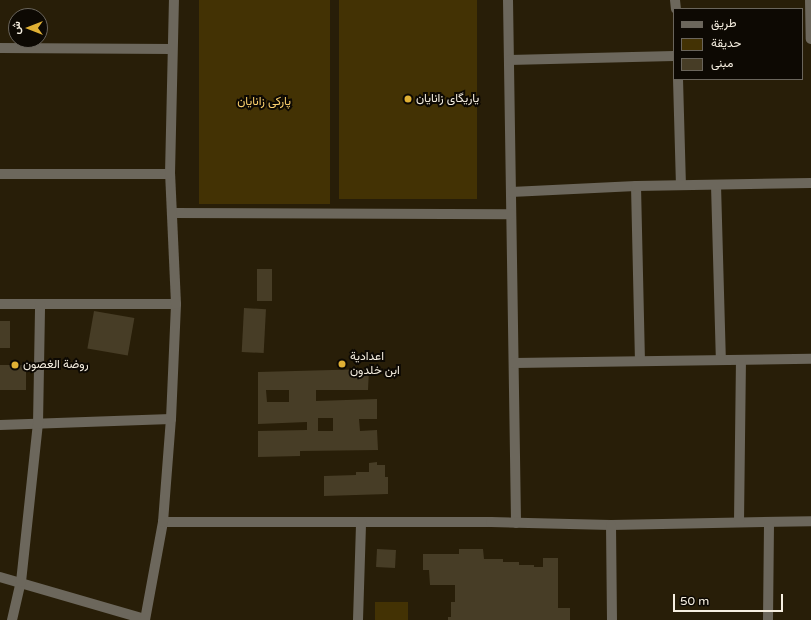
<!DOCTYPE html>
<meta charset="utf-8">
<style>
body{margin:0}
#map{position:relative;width:811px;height:620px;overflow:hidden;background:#281e08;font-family:"Varela Round",Vazirmatn,sans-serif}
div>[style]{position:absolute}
.green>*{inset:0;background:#433204;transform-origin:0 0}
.building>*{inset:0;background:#473d26;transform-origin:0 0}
.street>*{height:10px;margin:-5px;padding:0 5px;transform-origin:5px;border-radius:5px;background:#6c675c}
.dots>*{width:11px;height:11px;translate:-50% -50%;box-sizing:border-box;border:2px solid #0d0903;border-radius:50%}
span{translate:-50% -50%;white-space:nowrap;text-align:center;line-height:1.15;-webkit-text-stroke:4px #0d0903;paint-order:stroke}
.poi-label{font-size:12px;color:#f6efe1}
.left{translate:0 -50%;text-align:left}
.park-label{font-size:12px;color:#fcd16e}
.legend{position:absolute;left:673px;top:8px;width:130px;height:72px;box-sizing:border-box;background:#0d0903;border:1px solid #6a655c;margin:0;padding:5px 7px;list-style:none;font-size:12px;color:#f6efe1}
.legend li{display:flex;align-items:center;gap:8px;height:20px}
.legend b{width:20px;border:1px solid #6a655c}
.north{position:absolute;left:8px;top:8px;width:40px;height:40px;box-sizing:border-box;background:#0d0903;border:1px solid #6a655c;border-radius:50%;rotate:270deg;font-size:11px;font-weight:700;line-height:16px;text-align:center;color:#f6efe1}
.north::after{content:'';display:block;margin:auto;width:14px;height:18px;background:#e0b034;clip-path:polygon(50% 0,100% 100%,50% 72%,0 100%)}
.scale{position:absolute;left:673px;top:594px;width:110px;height:18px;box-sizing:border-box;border:2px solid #f6efe1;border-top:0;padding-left:5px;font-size:12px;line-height:14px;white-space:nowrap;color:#f6efe1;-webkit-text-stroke:3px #0d0903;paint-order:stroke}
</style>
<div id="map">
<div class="green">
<div style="left:199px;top:0;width:131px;height:204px"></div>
<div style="left:339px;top:0;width:138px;height:199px"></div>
<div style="left:408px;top:602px;width:18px;height:33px;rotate:90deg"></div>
</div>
<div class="building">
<div style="left:257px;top:269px;width:15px;height:32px"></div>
<div style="left:244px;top:308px;width:22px;height:44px;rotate:3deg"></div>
<div style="left:94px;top:311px;width:41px;height:38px;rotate:10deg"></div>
<div style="left:0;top:321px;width:10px;height:27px"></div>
<div style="left:0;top:365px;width:26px;height:25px"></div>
<div style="clip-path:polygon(evenodd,369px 369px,368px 390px,316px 390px,316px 401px,377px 399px,377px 419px,359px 419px,360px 431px,377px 430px,378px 450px,300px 451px,300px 456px,258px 457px,258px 431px,307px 430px,307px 422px,258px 424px,258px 372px,369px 369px,266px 390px,289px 390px,289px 402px,267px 402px,266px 390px,369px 369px,318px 418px,333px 418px,333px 431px,318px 431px,318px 418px)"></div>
<div style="clip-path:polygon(377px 462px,377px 465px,385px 465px,385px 477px,388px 477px,388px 494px,324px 496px,324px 476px,356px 475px,356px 472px,369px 472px,369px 463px)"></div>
<div style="left:377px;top:549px;width:19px;height:18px;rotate:3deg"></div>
<div style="clip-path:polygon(459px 549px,483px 549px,484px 559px,503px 559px,503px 562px,519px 562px,519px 565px,534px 565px,534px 567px,543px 567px,543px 558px,558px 558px,558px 608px,570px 608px,570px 620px,448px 620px,448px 617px,451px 617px,451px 602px,455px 602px,455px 585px,430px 585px,429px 570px,423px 570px,423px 554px,459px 554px)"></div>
</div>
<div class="street">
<div style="left:508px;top:0;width:523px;rotate:89.12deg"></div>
<div style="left:675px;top:0;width:9px;rotate:84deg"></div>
<div style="left:810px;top:0;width:39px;rotate:89deg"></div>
<div style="left:0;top:48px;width:172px;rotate:0.3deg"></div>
<div style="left:509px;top:60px;width:165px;rotate:-1.4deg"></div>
<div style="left:678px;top:79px;width:106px;rotate:88.4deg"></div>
<div style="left:0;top:174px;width:170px"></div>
<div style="left:716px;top:185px;width:175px;rotate:88.4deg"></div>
<div style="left:636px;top:186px;width:175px;rotate:88.7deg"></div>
<div style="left:511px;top:192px;width:125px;rotate:-2.7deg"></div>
<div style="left:636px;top:186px;width:175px;rotate:-1deg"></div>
<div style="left:172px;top:213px;width:339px;rotate:0.2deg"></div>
<div style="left:0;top:304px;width:176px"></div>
<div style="left:514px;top:363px;width:297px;rotate:-0.8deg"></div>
<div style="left:0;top:425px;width:171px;rotate:-2deg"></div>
<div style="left:163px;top:522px;width:328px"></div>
<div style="left:491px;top:522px;width:120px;rotate:1.4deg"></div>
<div style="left:611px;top:525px;width:200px;rotate:-1.1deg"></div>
<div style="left:739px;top:522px;width:162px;rotate:-89.3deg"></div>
<div style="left:611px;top:525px;width:95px;rotate:89.4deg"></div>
<div style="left:0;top:577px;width:151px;rotate:16.2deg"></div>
<div style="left:12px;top:620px;width:39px;rotate:-77deg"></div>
<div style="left:21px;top:582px;width:159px;rotate:-83.9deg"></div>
<div style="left:38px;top:424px;width:120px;rotate:-89deg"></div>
<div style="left:145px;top:620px;width:100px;rotate:-79.6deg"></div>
<div style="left:163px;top:522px;width:103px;rotate:-85.6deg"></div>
<div style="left:171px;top:419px;width:115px;rotate:-87.5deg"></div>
<div style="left:176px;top:304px;width:130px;rotate:-92.6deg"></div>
<div style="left:170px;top:174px;width:174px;rotate:-88.7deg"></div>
<div style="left:358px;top:620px;width:98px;rotate:-88.2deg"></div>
<div style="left:768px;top:620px;width:98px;rotate:-89.4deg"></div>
</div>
<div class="dots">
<div style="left:408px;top:99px;background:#e0b034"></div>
<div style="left:342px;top:364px;background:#e0b034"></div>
<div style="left:15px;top:365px;background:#e0b034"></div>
</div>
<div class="poi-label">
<span class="left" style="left:416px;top:99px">یاریگای زانایان</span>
<span class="left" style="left:350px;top:364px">اعدادية<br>ابن خلدون</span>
<span class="left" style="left:23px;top:365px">روضة الغصون</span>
</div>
<div class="park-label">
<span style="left:264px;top:102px">پارکی زانایان</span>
</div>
<ul class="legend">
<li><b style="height:5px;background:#6c675c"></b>طريق</li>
<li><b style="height:11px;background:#433204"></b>حديقة</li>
<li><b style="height:11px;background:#473d26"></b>مبنى</li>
</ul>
<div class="north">ش</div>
<div class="scale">50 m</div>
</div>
